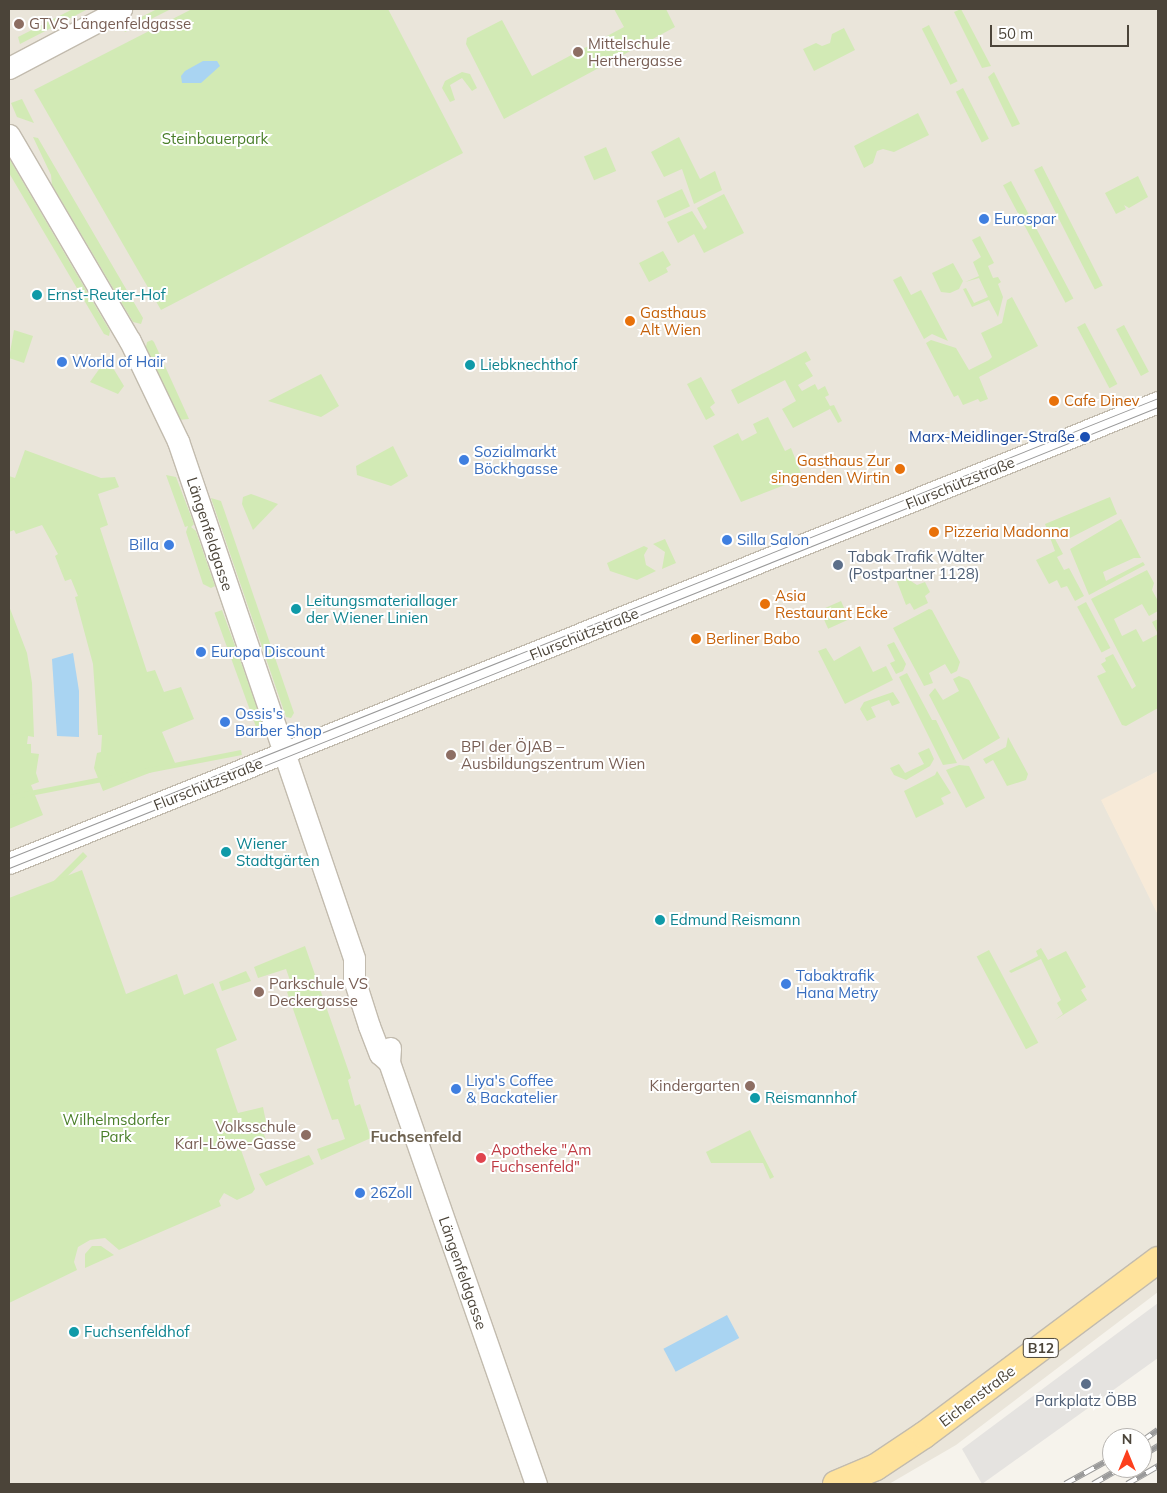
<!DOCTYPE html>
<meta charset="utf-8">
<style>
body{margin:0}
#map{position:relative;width:1167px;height:1493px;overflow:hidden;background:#f6f3ec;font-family:Mulish,sans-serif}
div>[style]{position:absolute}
.residential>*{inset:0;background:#eae5da}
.commercial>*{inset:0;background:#f7ead8}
.green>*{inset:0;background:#d2eab5;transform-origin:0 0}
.parking>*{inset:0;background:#e5e3e0}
.water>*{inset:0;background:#a9d4f2;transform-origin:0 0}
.roads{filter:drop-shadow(1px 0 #c2bbae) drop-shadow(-1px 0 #c2bbae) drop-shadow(0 1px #c2bbae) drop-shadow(0 -1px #c2bbae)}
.tertiary>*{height:21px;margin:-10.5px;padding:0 10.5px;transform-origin:10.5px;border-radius:10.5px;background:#fff}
.primary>*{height:26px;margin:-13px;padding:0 13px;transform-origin:13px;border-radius:13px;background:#ffe39c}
.tram>*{height:1px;margin:-0.5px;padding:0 0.5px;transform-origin:0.5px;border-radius:0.5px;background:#9a9a9a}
.rail>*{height:5.5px;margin-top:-2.75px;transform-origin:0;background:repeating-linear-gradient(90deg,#fff 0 11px,#9a9a9a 0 22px);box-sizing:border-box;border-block:1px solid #9a9a9a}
.dots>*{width:14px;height:14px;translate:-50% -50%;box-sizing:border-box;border:2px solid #fff;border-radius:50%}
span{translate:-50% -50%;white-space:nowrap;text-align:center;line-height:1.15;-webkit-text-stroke:4px #fff;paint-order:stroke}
.shield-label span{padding:1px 4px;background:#fff;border:1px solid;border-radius:4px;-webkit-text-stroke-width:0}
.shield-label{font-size:14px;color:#4b4439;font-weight:700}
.education-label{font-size:15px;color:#785e54}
.left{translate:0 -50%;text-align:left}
.right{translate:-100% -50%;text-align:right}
.park-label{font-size:15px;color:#4a7f2a}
.shop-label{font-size:15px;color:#366cbe}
.culture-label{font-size:15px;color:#0d838f}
.food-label{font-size:15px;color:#c56008}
.transit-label{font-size:15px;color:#164399}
.street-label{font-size:15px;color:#4b4439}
.service-label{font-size:15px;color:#4e5e75}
.health-label{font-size:15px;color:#be3a42}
.neighbourhood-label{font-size:16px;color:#6e6250;font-weight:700}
.frame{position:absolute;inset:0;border:10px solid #4b4439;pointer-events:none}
.north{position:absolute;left:1102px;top:1428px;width:50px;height:50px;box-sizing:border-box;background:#fff;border:1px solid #b7b4b0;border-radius:50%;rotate:0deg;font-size:14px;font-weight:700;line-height:20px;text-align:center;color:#4b4439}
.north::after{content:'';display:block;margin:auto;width:18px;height:22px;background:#fc3f1d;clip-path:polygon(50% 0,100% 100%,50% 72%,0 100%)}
.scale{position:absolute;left:990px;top:25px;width:139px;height:22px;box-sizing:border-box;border:2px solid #4b4439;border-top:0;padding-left:6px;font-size:15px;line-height:18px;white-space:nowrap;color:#4b4439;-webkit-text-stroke:4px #fff;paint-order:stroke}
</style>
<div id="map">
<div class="residential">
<div style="clip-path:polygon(9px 9px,1158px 9px,1158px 771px,1102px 801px,1158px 914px,1158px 1292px,956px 1445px,889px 1484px,9px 1484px)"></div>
</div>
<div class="commercial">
<div style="clip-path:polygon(1158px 771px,1158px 915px,1101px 800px)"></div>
</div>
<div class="green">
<div style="clip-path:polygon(73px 9px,88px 9px,20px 44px,18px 37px)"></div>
<div style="clip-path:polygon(157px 9px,171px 9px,125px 32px,122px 27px)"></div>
<div style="clip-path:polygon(192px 9px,388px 9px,463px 153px,161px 310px,34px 90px)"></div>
<div style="clip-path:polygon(614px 9px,666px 9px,675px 27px,504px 119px,466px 44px,467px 38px,502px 20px,532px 76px,624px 27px)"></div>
<div style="clip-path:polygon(961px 9px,991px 66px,982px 68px,954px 12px)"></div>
<div style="left:929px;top:25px;width:63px;height:8px;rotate:63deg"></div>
<div style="clip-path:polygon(844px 28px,855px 50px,814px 71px,803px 49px,816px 43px,822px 46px,830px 43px,832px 34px)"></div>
<div style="clip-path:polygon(462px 72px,470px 74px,477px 88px,472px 91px,462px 78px,450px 85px,455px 100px,450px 102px,442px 88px,445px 81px)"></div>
<div style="clip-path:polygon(994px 72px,1020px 124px,1012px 127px,988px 77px)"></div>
<div style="left:963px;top:88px;width:57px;height:8px;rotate:63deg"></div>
<div style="clip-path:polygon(22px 99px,34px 123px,17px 117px,11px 103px)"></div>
<div style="clip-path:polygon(918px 113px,929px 135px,894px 152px,883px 149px,877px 151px,873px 163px,864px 168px,854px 146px)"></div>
<div style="clip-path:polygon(33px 137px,38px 138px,143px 318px,141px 324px,133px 322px,52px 185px,51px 175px)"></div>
<div style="clip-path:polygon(679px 137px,700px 179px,715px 171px,722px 190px,694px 204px,682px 169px,664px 177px,651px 152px)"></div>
<div style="left:606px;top:147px;width:26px;height:24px;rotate:67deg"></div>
<div style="clip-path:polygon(9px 158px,110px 331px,109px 336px,104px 334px,9px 173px)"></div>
<div style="left:1042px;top:166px;width:134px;height:9px;rotate:63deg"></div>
<div style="clip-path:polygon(1138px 176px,1148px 197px,1129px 208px,1124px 205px,1126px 209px,1116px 214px,1105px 193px)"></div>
<div style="left:1011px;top:181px;width:133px;height:9px;rotate:62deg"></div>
<div style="left:682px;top:189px;width:19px;height:28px;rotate:65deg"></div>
<div style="clip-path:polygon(724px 194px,744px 233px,704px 253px,694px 234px,678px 243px,667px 222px,692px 211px,704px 230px,707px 227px,697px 208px)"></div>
<div style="clip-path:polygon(980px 236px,994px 263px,988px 266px,993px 278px,998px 277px,1001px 282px,998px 284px,1003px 297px,998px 317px,989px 300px,972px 307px,963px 289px,966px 288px,974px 303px,988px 297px,979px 278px,965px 282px,979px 276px,973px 262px,981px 257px,972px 240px)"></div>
<div style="clip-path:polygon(663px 251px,671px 265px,666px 268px,668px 272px,649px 282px,639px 263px)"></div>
<div style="clip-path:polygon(953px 263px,963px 281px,959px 289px,950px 293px,941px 292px,932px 273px)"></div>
<div style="clip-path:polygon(901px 276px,911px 295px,921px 290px,948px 341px,932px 334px,924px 339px,893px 280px)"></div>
<div style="clip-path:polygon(1012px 297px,1038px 346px,979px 377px,988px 399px,980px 402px,978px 399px,963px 405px,958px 395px,954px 397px,926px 343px,931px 340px,956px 348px,969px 370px,989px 360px,992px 357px,981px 333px,1002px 323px,1007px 300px)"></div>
<div style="left:1085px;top:323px;width:69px;height:9px;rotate:62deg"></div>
<div style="left:1124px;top:325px;width:53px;height:9px;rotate:62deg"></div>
<div style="clip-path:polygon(14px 330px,33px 336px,24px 363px,9px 358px)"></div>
<div style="clip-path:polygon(152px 340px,154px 342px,189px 419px,178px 420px,146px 347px,147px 342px)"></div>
<div style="clip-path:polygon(806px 351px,811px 360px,805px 363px,813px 376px,798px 385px,802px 391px,815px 384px,818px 390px,825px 386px,829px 395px,825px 397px,830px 406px,834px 405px,842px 421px,838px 423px,830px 409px,793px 428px,782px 409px,796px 401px,785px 380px,738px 404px,731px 390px)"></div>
<div style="clip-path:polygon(110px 363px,124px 386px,118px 394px,90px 382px,102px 365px)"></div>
<div style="clip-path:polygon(321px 374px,339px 406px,321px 417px,268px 401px)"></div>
<div style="clip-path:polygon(701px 377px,715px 403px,710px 407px,715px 415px,706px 420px,687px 384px)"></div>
<div style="clip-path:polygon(768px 417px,785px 451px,791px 448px,803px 478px,741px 502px,713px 446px,738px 433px,742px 441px,757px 433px,753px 424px)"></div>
<div style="clip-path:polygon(393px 446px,408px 476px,391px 486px,357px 475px,356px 466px)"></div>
<div style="clip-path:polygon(25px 450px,101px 478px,115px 477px,119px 487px,98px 494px,108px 525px,100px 528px,147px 672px,155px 670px,164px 692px,181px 687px,194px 719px,162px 732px,175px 763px,103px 791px,94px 768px,97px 753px,101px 752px,102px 735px,98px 735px,93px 664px,75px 597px,78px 596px,71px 579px,65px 581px,55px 556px,58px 554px,42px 525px,16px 534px,14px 530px,9px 532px,9px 476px,15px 478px)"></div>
<div style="clip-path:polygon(166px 475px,176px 477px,194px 524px,191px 527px,196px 531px,215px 586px,211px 588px,203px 584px,186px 532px,188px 526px,185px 527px)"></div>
<div style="clip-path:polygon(251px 494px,278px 504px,253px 530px,242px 504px,243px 497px)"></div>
<div style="clip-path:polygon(1110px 497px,1117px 514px,1066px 540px,1062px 533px,1054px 537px,1063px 554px,1057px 557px,1064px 570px,1069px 568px,1084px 596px,1075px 601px,1067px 586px,1061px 588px,1057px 580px,1049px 584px,1036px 560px,1055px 551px,1045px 524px)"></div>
<div style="clip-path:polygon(211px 498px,221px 501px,294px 713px,291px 718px,286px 717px)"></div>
<div style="clip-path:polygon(1121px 519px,1141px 558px,1134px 558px,1103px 572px,1106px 581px,1143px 562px,1145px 565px,1089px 595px,1070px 549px)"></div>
<div style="clip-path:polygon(665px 539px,676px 563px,662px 569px,665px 552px,653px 544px)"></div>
<div style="clip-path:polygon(644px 546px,648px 548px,644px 555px,646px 565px,656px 571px,637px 580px,610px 571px,607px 563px)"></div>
<div style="clip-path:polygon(1147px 570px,1154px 583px,1152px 590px,1158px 601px,1158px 611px,1149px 616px,1142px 604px,1114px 619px,1122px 636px,1136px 629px,1143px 642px,1158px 634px,1152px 622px,1158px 619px,1158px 708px,1126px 726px,1122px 725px,1097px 676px,1106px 672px,1101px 664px,1106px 661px,1105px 658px,1113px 654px,1132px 689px,1136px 686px,1091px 599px)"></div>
<div style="clip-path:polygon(903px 576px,917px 585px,925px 582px,930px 592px,925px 596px,928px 603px,914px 610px,910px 603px,906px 605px,896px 579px)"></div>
<div style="left:841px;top:601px;width:20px;height:23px;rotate:66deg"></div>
<div style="left:1086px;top:602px;width:52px;height:10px;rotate:62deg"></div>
<div style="clip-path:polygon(9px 606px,27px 653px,32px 683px,34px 737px,28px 736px,27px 744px,31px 744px,31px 753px,39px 754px,36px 773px,39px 782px,31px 785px,43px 815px,9px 829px)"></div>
<div style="clip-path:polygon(929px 609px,932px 610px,960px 662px,957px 671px,951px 674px,945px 664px,929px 673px,933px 683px,924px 686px,893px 628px)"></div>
<div style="left:222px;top:610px;width:125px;height:8px;rotate:70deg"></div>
<div style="clip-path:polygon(894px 642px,906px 664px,903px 671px,896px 674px,890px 663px,895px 661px,887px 645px)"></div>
<div style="clip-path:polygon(860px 646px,873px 672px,886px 666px,893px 680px,845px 704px,818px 651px,826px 648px,834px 661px)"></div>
<div style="clip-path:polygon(907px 673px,932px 720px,936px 720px,957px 763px,943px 765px,899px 677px)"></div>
<div style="clip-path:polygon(959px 676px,969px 680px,1000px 738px,963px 760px,929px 695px,935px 688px,943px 700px,959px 691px,953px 679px)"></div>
<div style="clip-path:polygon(893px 692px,900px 703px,892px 706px,889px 700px,871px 707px,876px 717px,867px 721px,860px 709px,864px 702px)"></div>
<div style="clip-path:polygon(1008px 737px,1028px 774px,1026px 780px,1007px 786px,993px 760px,986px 764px,983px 759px,1006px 747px)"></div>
<div style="clip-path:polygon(929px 748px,934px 759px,930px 766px,906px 780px,894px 775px,890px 768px,899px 764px,905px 773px,924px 764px,918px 753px)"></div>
<div style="left:241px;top:750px;width:5px;height:235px;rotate:79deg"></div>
<div style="clip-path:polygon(959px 765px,969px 766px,985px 798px,966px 808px,946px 770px)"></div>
<div style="clip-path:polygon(937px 771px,951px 793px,941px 798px,944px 804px,916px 818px,904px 791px,935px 775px)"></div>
<div style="left:83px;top:852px;width:6px;height:80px;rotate:45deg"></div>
<div style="clip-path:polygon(82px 870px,126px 994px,177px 974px,184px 995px,213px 983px,237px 1040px,216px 1049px,238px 1113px,263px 1107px,268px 1132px,264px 1134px,266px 1141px,241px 1150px,255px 1189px,252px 1193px,237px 1200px,224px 1193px,219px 1201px,221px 1206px,119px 1250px,105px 1238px,90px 1240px,78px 1247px,74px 1262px,77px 1270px,9px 1303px,9px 898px)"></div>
<div style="clip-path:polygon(305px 946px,351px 1078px,348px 1080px,355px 1106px,360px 1104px,371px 1138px,321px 1160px,317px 1149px,345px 1139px,338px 1119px,332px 1120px,287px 992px,293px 989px,286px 969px,258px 978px,254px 967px)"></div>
<div style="clip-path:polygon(1041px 948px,1048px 960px,1066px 951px,1086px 987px,1081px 990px,1087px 1000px,1055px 1020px,1063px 1014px,1057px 1003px,1061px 1000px,1041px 959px,1011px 973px,1009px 971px,1038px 956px,1036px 951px)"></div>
<div style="left:989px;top:950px;width:105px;height:14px;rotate:62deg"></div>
<div style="clip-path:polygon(246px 971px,251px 981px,222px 991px,219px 982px)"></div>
<div style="clip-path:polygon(750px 1130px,760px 1150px,774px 1177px,770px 1179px,763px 1163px,711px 1163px,706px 1152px)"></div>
<div style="clip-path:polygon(309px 1155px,314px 1164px,266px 1186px,259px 1174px)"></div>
<div style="clip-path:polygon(92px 1246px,101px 1246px,114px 1255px,85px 1268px,85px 1254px)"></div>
</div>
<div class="parking">
<div style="clip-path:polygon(1158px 1303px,1158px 1358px,982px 1484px,962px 1449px)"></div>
</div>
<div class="water">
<div style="clip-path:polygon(203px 61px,217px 61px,220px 66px,201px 83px,182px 83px,181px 76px,185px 71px)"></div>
<div style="clip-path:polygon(73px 653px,79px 691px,79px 737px,57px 736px,52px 659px)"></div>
<div style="left:727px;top:1315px;width:26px;height:72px;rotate:62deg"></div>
</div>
<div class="roads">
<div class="tertiary">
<div style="left:9px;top:68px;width:127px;rotate:-27.8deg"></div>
<div style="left:9px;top:135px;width:239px;rotate:59.6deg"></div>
<div style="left:130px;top:341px;width:111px;rotate:64.4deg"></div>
<div style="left:178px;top:441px;width:546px;rotate:71.2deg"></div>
<div style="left:354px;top:958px;width:21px;rotate:90deg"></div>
<div style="left:354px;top:979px;width:49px;rotate:72.3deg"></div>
<div style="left:369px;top:1026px;width:30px;rotate:69deg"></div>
<div style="left:380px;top:1054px;width:12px;rotate:42deg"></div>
<div style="left:9px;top:863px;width:1238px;rotate:-21.86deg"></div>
<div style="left:390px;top:1048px;width:14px;rotate:94deg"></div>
<div style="left:389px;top:1062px;width:447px;rotate:70.8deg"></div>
</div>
<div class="primary">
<div style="left:836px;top:1484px;width:43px;rotate:-23deg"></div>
<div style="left:876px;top:1467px;width:58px;rotate:-33.7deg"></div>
<div style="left:924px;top:1435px;width:292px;rotate:-36.8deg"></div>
</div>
</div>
<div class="tram">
<div style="left:9px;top:858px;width:1238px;rotate:-21.82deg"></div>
<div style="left:9px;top:868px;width:1238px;rotate:-21.86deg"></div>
</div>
<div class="rail">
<div style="left:1142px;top:1441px;width:19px;rotate:-35deg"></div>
<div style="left:1142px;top:1456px;width:19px;rotate:-32deg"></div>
<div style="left:1065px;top:1484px;width:54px;rotate:-29deg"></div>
<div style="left:1093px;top:1484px;width:32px;rotate:-30deg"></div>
<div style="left:1127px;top:1484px;width:36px;rotate:-30deg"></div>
</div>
<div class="dots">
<div style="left:19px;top:24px;background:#8d6e63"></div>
<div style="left:578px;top:52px;background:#8d6e63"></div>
<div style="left:984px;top:219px;background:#3f7fe0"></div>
<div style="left:37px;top:295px;background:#0f9aa8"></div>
<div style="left:630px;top:321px;background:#e8710a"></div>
<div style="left:62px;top:362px;background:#3f7fe0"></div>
<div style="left:470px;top:365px;background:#0f9aa8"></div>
<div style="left:1054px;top:401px;background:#e8710a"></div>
<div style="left:1085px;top:437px;background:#1a4fb4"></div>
<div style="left:464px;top:460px;background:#3f7fe0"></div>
<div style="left:900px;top:469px;background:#e8710a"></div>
<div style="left:934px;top:532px;background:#e8710a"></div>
<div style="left:727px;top:540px;background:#3f7fe0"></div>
<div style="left:169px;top:545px;background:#3f7fe0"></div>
<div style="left:838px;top:565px;background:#5c6f8a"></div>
<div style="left:765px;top:604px;background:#e8710a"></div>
<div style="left:296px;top:609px;background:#0f9aa8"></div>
<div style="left:696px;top:639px;background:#e8710a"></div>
<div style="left:201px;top:652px;background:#3f7fe0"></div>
<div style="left:225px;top:722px;background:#3f7fe0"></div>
<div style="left:451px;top:755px;background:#8d6e63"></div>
<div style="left:226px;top:852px;background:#0f9aa8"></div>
<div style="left:660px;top:920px;background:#0f9aa8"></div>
<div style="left:786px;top:984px;background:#3f7fe0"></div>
<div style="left:259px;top:992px;background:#8d6e63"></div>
<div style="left:750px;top:1086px;background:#8d6e63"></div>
<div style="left:456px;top:1089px;background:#3f7fe0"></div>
<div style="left:755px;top:1098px;background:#0f9aa8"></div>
<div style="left:306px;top:1135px;background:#8d6e63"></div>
<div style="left:481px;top:1158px;background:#e0444e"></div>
<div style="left:360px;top:1193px;background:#3f7fe0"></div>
<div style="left:74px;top:1332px;background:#0f9aa8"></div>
<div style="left:1086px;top:1384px;background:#5c6f8a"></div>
</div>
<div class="shield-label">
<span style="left:1041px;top:1348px">B12</span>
</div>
<div class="education-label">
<span class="left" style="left:29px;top:24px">GTVS Längenfeldgasse</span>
<span class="left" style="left:588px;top:52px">Mittelschule<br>Herthergasse</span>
<span class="left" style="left:461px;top:755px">BPI der ÖJAB –<br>Ausbildungszentrum Wien</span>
<span class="left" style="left:269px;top:992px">Parkschule VS<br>Deckergasse</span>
<span class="right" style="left:740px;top:1086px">Kindergarten</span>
<span class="right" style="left:296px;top:1135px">Volksschule<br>Karl-Löwe-Gasse</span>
</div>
<div class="park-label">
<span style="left:215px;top:139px">Steinbauerpark</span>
<span style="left:116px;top:1128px">Wilhelmsdorfer<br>Park</span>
</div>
<div class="shop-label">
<span class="left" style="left:994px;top:219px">Eurospar</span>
<span class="left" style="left:72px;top:362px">World of Hair</span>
<span class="left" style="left:474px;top:460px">Sozialmarkt<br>Böckhgasse</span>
<span class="left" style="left:737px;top:540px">Silla Salon</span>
<span class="right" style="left:159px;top:545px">Billa</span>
<span class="left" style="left:211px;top:652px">Europa Discount</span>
<span class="left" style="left:235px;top:722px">Ossis's<br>Barber Shop</span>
<span class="left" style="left:796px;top:984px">Tabaktrafik<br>Hana Metry</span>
<span class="left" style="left:466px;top:1089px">Liya's Coffee<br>&amp; Backatelier</span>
<span class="left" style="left:370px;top:1193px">26Zoll</span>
</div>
<div class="culture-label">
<span class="left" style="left:47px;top:295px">Ernst-Reuter-Hof</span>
<span class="left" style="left:480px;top:365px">Liebknechthof</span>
<span class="left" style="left:306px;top:609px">Leitungsmateriallager<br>der Wiener Linien</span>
<span class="left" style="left:236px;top:852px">Wiener<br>Stadtgärten</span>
<span class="left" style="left:670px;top:920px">Edmund Reismann</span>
<span class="left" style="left:765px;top:1098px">Reismannhof</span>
<span class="left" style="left:84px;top:1332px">Fuchsenfeldhof</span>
</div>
<div class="food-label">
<span class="left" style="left:640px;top:321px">Gasthaus<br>Alt Wien</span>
<span class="left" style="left:1064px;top:401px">Cafe Dinev</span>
<span class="right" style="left:890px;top:469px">Gasthaus Zur<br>singenden Wirtin</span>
<span class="left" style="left:944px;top:532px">Pizzeria Madonna</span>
<span class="left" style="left:775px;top:604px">Asia<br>Restaurant Ecke</span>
<span class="left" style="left:706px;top:639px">Berliner Babo</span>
</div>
<div class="transit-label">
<span class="right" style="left:1075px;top:437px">Marx-Meidlinger-Straße</span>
</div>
<div class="street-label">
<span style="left:960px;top:483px;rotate:-22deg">Flurschützstraße</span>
<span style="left:210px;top:534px;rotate:72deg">Längenfeldgasse</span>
<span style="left:584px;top:634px;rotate:-22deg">Flurschützstraße</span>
<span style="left:208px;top:784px;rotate:-22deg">Flurschützstraße</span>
<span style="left:463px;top:1273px;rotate:71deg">Längenfeldgasse</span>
<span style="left:977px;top:1396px;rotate:-37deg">Eichenstraße</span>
</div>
<div class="service-label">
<span class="left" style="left:848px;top:565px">Tabak Trafik Walter<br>(Postpartner 1128)</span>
<span style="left:1086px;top:1401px">Parkplatz ÖBB</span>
</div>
<div class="health-label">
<span class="left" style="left:491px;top:1158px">Apotheke "Am<br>Fuchsenfeld"</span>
</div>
<div class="neighbourhood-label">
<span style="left:416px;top:1136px">Fuchsenfeld</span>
</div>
<div class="frame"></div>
<div class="north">N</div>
<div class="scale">50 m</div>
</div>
